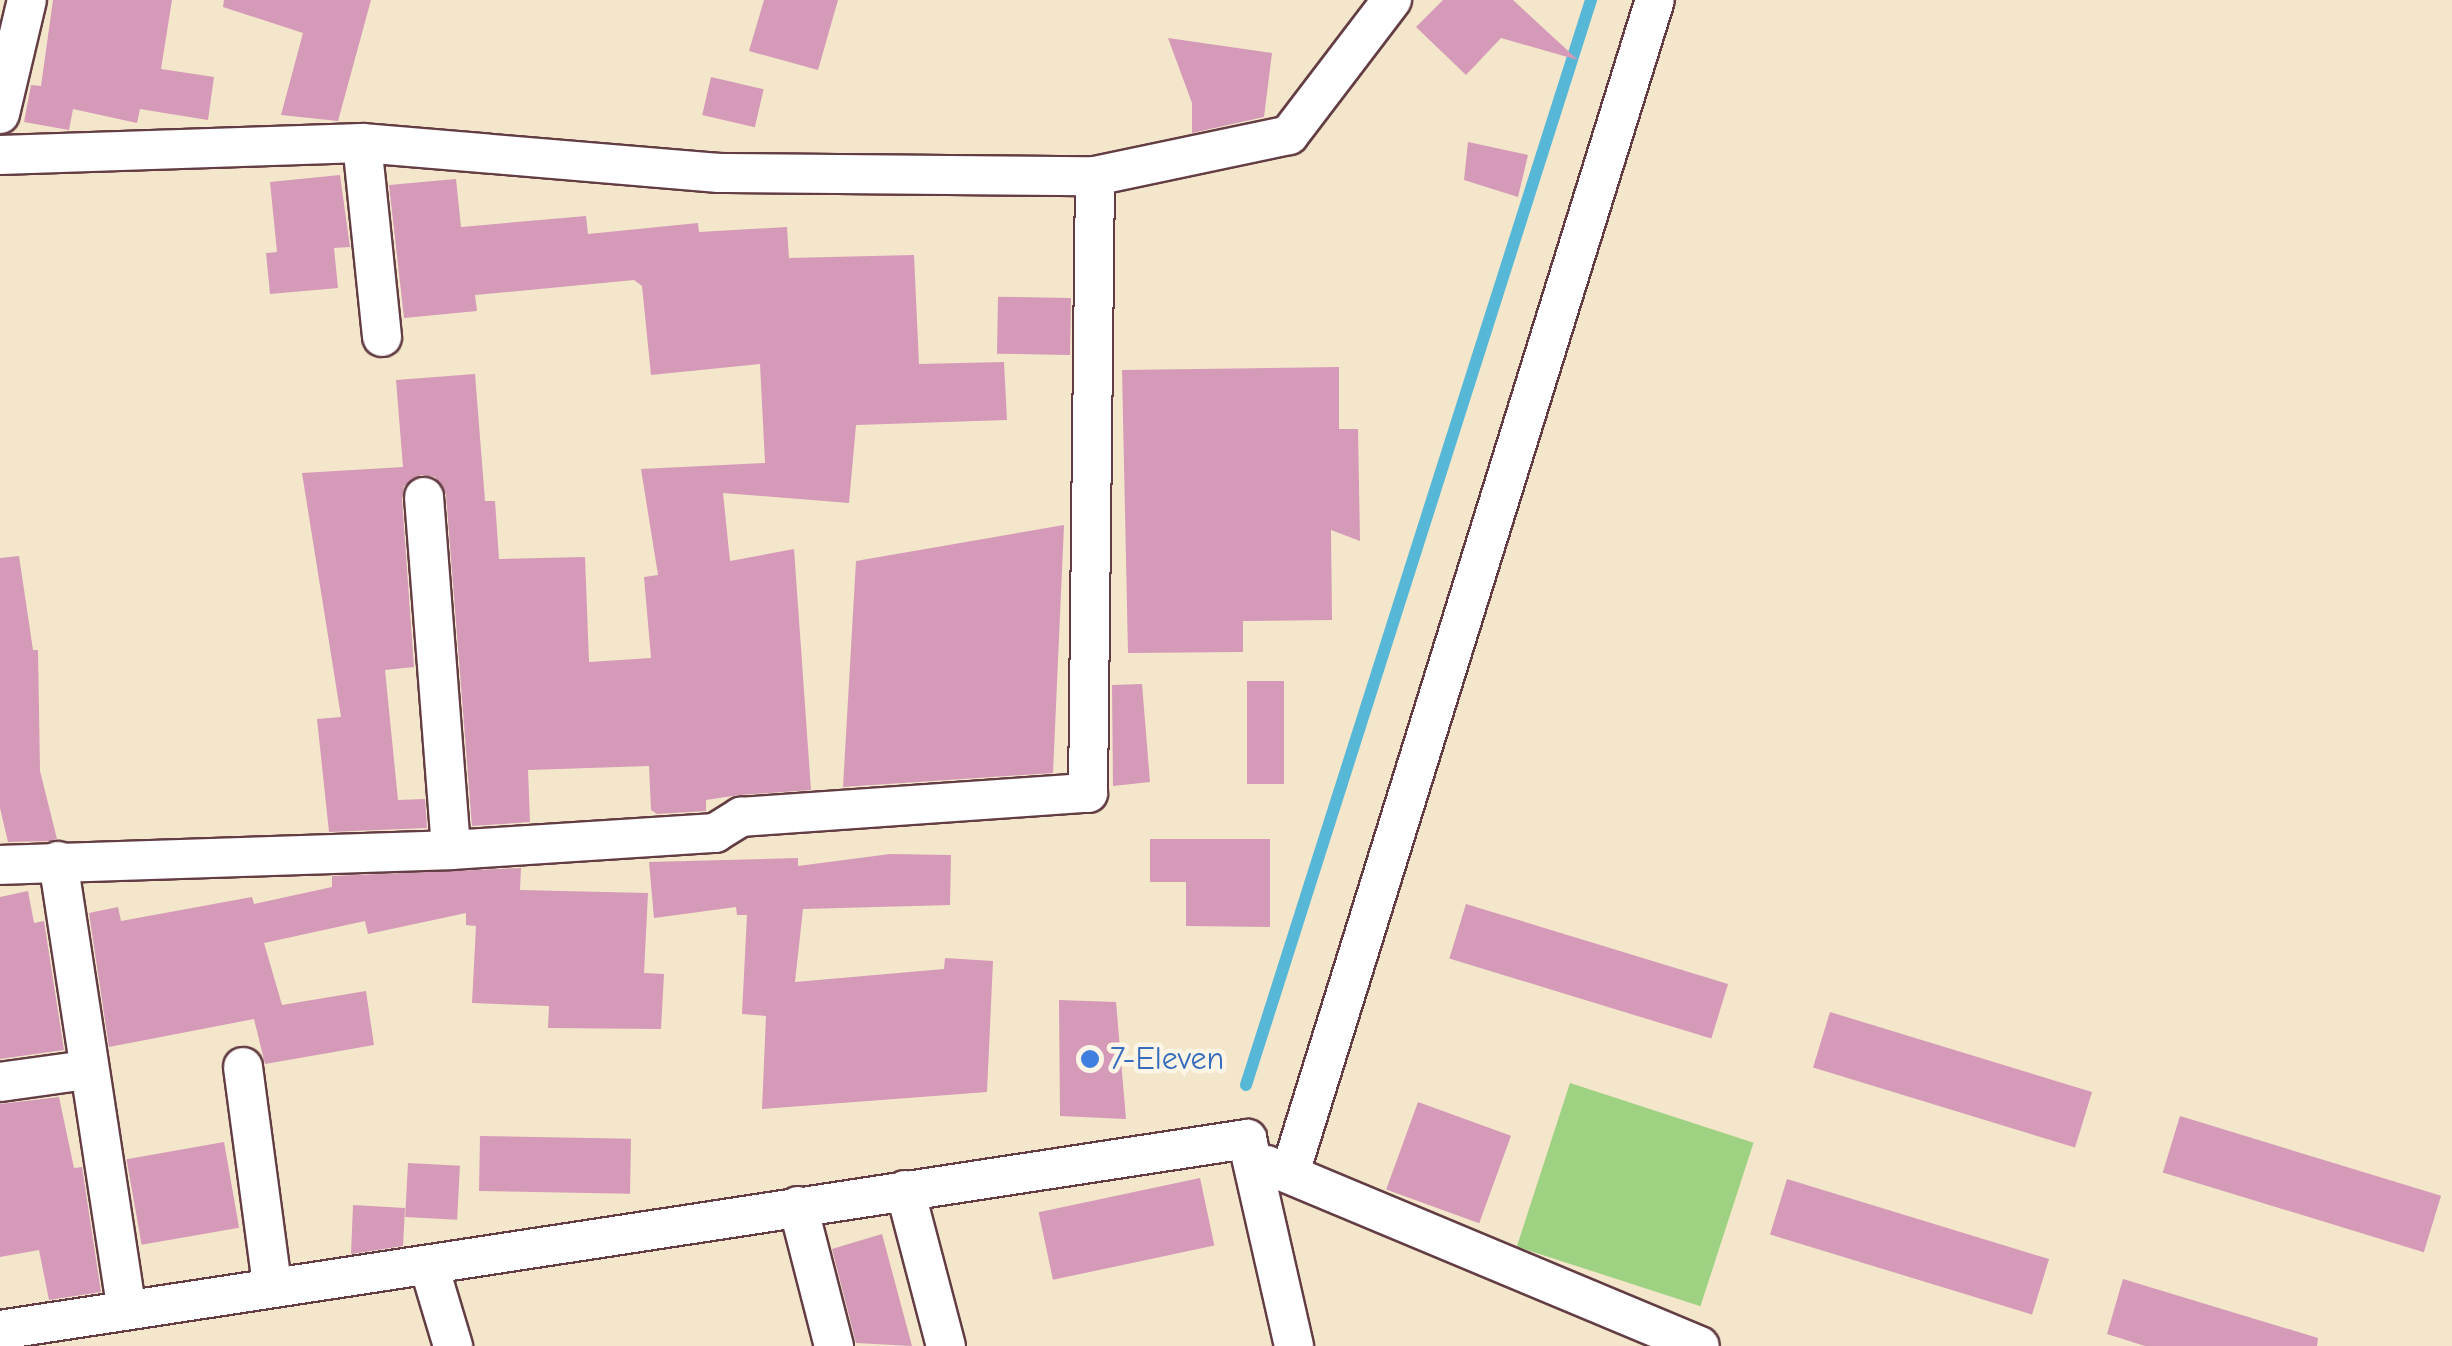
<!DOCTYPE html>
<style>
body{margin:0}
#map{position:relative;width:2452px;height:1346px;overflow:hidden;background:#f3e6cb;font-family:"Comic Neue",sans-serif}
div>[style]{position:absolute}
.green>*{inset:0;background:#9ed181;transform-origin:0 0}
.stream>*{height:12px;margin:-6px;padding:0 6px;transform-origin:6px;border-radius:6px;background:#57b7d6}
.building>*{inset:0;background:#d49ab7;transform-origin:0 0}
.roads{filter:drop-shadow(2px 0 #633d43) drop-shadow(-2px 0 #633d43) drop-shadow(0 2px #633d43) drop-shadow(0 -2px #633d43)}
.minor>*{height:38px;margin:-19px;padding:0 19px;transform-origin:19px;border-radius:19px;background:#fff}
.dots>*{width:28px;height:28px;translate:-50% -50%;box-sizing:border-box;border:5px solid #fcf5e5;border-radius:50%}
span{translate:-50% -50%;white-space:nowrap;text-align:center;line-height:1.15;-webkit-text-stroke:9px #fcf5e5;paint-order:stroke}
.shop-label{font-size:32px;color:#366cbe}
.left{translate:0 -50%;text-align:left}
</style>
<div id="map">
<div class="green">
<div style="left:1570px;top:1083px;width:193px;height:172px;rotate:18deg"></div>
</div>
<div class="stream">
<div style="left:1246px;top:1085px;width:1139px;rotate:-72.36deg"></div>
</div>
<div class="building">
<div style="clip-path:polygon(53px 0,172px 0,161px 69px,214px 77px,208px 120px,140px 109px,137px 123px,73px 109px,69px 130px,24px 122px,31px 85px,41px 86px)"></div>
<div style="clip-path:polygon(224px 0,371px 0,338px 121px,281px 115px,303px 33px,223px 7px)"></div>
<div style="clip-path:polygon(764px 0,838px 0,818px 70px,749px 51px)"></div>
<div style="clip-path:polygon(1443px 0,1513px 0,1578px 60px,1501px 38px,1466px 75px,1416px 27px)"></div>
<div style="clip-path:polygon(1168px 38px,1272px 53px,1264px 117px,1192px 133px,1192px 103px)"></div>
<div style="left:711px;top:77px;width:54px;height:39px;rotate:13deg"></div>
<div style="clip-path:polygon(1468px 142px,1528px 155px,1518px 197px,1464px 180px)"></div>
<div style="clip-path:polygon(340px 175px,350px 247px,334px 248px,338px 288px,270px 294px,266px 253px,277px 252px,270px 182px)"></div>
<div style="clip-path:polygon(456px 179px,461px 227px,586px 216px,588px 234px,698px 223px,699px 232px,787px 227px,789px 258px,914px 255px,919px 364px,1004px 362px,1007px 420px,856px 425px,849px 503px,723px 493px,730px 561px,794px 549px,811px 790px,739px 795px,706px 800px,706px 811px,657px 814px,651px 810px,649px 766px,528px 770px,530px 822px,472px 826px,446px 495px,435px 477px,421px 475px,404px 486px,402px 499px,414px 667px,385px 670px,398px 800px,425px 799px,427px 828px,329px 832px,317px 719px,341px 717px,302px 473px,403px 467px,396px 380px,475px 374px,485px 501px,495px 501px,499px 559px,585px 557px,589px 662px,651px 658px,644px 577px,658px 575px,641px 469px,765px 463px,760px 364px,651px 375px,642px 286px,634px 280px,475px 295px,477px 311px,404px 318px,389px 185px)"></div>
<div style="left:1071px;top:298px;width:57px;height:73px;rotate:91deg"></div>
<div style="clip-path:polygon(1339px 367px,1339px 429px,1358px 429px,1360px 541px,1331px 530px,1332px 620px,1243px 621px,1243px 652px,1128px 653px,1122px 370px)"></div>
<div style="clip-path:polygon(1064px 525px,1053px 773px,843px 787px,856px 561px)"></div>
<div style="clip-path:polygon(19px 556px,33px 650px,38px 650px,40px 771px,57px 839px,50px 841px,8px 842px,0 808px,0 558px)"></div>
<div style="left:1247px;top:681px;width:37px;height:103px"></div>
<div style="clip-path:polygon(1142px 684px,1150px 782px,1113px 786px,1112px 685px)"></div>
<div style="clip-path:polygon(1150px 839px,1270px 839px,1270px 927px,1186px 926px,1186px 882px,1150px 882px)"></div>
<div style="clip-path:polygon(890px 854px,951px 855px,950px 905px,803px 909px,795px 982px,944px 969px,945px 958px,993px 961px,987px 1092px,762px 1109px,766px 1016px,742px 1014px,747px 915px,737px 915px,736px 907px,654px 918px,649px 862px,798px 858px,798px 866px)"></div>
<div style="clip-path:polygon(521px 868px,520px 890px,648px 893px,644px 973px,664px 974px,661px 1029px,548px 1028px,549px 1006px,472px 1003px,476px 926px,466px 925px,466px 913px,368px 934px,365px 921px,264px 943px,282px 1005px,366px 991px,374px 1045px,265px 1064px,254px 1019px,109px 1047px,89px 913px,118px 907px,121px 921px,252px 897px,254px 904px,332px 887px,332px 876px)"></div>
<div style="clip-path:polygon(28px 891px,34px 923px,44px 921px,64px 1050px,0 1059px,0 897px)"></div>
<div style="left:1466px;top:904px;width:274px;height:57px;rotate:17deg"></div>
<div style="clip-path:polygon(1059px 1000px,1116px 1002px,1126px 1119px,1060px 1116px)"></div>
<div style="left:1830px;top:1012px;width:274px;height:58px;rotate:17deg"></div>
<div style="clip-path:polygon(59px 1097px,74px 1168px,82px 1167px,101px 1292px,49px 1300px,39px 1250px,0 1257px,0 1104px)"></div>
<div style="left:1418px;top:1102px;width:99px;height:93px;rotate:20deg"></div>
<div style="left:2180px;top:1116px;width:273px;height:59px;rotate:17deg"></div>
<div style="left:480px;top:1136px;width:151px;height:55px;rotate:1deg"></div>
<div style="left:224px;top:1142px;width:87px;height:99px;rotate:80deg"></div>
<div style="left:408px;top:1163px;width:52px;height:54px;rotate:3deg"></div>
<div style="left:1200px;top:1178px;width:69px;height:165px;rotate:78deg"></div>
<div style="left:1787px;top:1179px;width:274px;height:58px;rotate:17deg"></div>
<div style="clip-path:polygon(353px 1205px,405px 1208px,403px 1246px,351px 1254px)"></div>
<div style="clip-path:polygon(882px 1234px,912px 1346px,856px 1343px,832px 1249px)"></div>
<div style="clip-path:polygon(2123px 1279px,2318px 1338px,2317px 1346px,2145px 1346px,2107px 1334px)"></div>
</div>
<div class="roads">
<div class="minor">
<div style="left:0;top:114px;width:117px;rotate:-76.7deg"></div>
<div style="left:362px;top:143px;width:195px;rotate:84.1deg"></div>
<div style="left:0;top:155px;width:362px;rotate:-1.9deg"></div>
<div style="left:362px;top:143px;width:358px;rotate:4.8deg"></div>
<div style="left:719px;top:173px;width:376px;rotate:0.5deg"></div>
<div style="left:1095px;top:176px;width:198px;rotate:-11.9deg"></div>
<div style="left:1289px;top:135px;width:170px;rotate:-52.7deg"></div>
<div style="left:424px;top:497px;width:354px;rotate:85.6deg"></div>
<div style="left:58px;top:861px;width:450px;rotate:81.3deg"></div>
<div style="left:0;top:865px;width:451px;rotate:-1.9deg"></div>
<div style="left:451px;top:850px;width:265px;rotate:-3.7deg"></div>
<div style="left:715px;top:833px;width:31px;rotate:-32deg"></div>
<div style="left:741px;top:817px;width:348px;rotate:-4deg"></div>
<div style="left:1088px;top:793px;width:617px;rotate:-89.35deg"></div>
<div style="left:243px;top:1067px;width:220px;rotate:82.4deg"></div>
<div style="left:0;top:1082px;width:88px;rotate:-7.9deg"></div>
<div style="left:1267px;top:1165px;width:469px;rotate:22.7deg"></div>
<div style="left:1290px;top:1173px;width:1228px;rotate:-72.72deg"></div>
<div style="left:905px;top:1190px;width:161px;rotate:75.3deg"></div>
<div style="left:798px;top:1206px;width:145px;rotate:75.6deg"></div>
<div style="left:429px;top:1266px;width:84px;rotate:73.3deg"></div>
<div style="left:0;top:1330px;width:1262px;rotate:-8.71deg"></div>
<div style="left:1247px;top:1139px;width:212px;rotate:77.2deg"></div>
</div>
</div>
<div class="dots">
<div style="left:1090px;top:1059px;background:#3f7fe0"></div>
</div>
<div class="shop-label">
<span class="left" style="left:1110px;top:1059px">7-Eleven</span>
</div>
</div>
